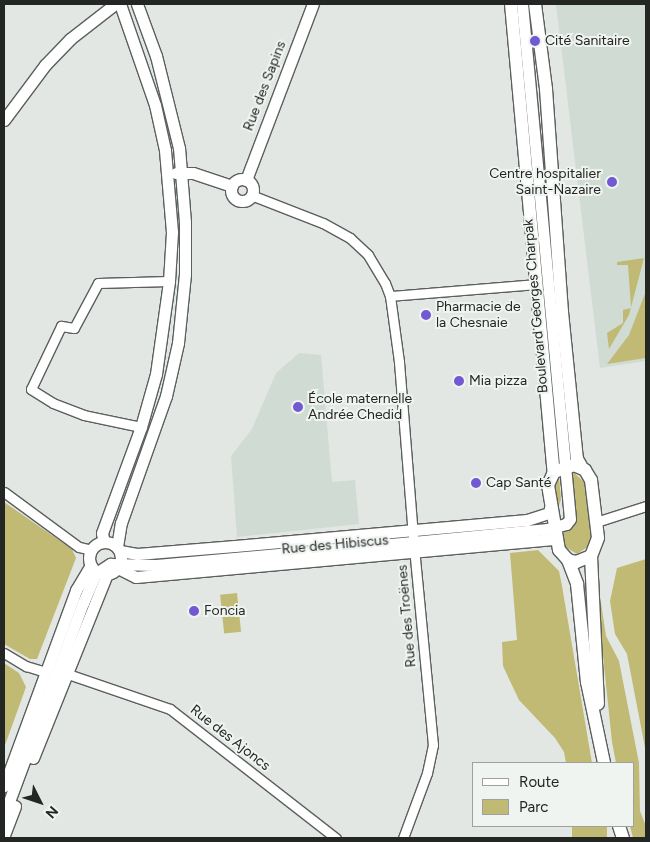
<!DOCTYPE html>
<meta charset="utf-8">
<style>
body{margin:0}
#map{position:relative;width:650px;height:842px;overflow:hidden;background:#e2e7e3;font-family:Figtree,sans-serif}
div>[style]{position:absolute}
.built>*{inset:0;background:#d0dbd3}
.green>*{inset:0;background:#c1ba75;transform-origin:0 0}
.roads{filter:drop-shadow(1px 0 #5b5f5d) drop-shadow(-1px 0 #5b5f5d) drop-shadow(0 1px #5b5f5d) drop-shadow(0 -1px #5b5f5d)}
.minor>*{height:9px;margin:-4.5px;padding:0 4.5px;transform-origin:4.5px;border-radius:4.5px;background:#fff}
.tertiary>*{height:11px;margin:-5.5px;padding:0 5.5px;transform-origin:5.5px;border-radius:5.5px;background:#fff}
.tertiary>.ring{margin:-5.5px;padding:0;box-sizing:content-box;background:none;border:11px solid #fff;border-radius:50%}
.secondary>*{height:12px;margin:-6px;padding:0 6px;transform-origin:6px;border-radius:6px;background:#fff}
.dots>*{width:14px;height:14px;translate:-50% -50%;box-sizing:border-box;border:2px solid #eff4f0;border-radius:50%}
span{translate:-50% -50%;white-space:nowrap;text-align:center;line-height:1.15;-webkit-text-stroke:4px #eff4f0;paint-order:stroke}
.poi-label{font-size:14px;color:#242624}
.left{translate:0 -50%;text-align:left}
.right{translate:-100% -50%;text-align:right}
.street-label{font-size:14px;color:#242624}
.frame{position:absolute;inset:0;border:5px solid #242624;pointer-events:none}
.legend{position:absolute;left:472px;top:762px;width:162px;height:65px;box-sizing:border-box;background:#eff4f0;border:1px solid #9ea29e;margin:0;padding:6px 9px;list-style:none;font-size:15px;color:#242624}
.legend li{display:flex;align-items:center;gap:10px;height:25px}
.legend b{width:25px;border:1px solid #9ea29e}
.north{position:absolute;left:15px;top:777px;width:50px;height:50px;-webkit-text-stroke:4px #eff4f0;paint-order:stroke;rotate:131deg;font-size:14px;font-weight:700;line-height:20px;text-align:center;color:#242624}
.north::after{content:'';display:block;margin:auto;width:18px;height:22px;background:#242624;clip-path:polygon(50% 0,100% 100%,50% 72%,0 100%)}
</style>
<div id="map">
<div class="built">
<div style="clip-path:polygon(556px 4px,646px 4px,646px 361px,600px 368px)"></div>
<div style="clip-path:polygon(299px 353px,321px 355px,332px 482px,355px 480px,359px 524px,237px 537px,231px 456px,252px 429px,276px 373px)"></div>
</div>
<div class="green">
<div style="clip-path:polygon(644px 258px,629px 315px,609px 349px,607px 333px,623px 323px,623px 310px,631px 308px,628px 265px,617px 265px,617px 262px)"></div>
<div style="clip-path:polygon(646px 291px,646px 358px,607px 364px,629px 335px)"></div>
<div style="clip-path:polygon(572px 471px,584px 482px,591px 537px,589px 546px,577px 554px,564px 546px,562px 534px,574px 524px)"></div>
<div style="clip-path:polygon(559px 476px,561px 500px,558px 507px,555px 487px)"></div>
<div style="clip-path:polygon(4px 502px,72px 549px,76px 558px,37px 659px,30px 659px,4px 644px)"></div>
<div style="clip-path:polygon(538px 550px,559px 571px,562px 586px,592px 763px,566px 763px,564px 752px,555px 738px,519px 700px,503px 666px,502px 642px,517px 640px,510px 553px)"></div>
<div style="clip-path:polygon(646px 559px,646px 753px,627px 654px,615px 634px,610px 601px,617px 568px)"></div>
<div style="clip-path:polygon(596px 589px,599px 590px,606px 636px,619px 661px,639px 763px,640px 811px,646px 826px,646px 838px,633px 838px,630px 826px,634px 826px,634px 763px,616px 763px,612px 742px)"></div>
<div style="left:237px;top:593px;width:39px;height:17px;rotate:84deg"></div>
<div style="clip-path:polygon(4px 663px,19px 673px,26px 687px,4px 748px)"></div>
<div style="left:572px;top:826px;width:35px;height:12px"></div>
</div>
<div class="roads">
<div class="minor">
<div style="left:251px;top:195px;width:77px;rotate:21.3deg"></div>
<div style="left:323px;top:223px;width:31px;rotate:29deg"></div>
<div style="left:350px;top:238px;width:25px;rotate:43deg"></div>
<div style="left:368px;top:255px;width:33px;rotate:59deg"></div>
<div style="left:385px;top:283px;width:14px;rotate:69deg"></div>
<div style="left:390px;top:296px;width:67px;rotate:82.2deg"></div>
<div style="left:399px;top:362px;width:174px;rotate:85.4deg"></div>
<div style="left:390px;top:296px;width:146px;rotate:-4.7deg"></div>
<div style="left:141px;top:427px;width:58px;rotate:-168.1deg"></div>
<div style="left:84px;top:415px;width:33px;rotate:-159deg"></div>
<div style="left:53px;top:403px;width:26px;rotate:-148deg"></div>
<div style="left:31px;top:389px;width:70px;rotate:-64.5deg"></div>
<div style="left:61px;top:326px;width:13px;rotate:9deg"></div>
<div style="left:74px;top:328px;width:51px;rotate:-61.9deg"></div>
<div style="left:98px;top:283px;width:71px;rotate:-1.6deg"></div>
<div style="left:4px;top:492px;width:93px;rotate:36.3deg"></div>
<div style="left:79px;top:547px;width:13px;rotate:13deg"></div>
<div style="left:596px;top:522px;width:52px;rotate:-17.7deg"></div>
<div style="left:4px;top:653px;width:26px;rotate:31deg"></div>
<div style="left:26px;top:666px;width:21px;rotate:17deg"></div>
<div style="left:65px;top:673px;width:111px;rotate:18.9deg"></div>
<div style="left:170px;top:709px;width:210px;rotate:37.9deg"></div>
<div style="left:403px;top:838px;width:69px;rotate:-69.7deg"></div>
<div style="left:427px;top:773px;width:29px;rotate:-78deg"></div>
<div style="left:433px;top:745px;width:198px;rotate:-95.5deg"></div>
</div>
<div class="tertiary">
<div style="left:4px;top:120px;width:69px;rotate:-53.3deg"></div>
<div style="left:45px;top:65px;width:36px;rotate:-46deg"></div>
<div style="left:70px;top:39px;width:57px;rotate:-37.9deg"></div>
<div style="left:176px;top:173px;width:17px"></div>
<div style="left:193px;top:173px;width:41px;rotate:18.4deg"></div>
<div class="ring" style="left:231px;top:179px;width:11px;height:11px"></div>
<div style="left:246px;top:180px;width:188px;rotate:-69.2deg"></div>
<div style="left:104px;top:542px;width:9px;rotate:-103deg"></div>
<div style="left:102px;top:533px;width:113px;rotate:-69.8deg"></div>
<div style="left:141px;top:427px;width:55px;rotate:-74.2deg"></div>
<div style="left:156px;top:374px;width:94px;rotate:-82deg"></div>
<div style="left:169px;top:281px;width:49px;rotate:-86.5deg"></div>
<div style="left:172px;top:232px;width:82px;rotate:-94.9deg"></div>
<div style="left:165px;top:150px;width:46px;rotate:-102.5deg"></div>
<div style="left:155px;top:105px;width:107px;rotate:-109.1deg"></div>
<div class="ring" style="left:89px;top:542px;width:21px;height:21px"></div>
<div style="left:117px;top:547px;width:24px;rotate:-81deg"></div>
<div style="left:121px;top:523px;width:135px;rotate:-70.5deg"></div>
<div style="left:166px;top:396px;width:54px;rotate:-77.2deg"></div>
<div style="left:178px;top:343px;width:69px;rotate:-84.2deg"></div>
<div style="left:185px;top:274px;width:52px;rotate:-90deg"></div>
<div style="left:185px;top:222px;width:74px;rotate:-94.6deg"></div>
<div style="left:179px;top:148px;width:95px;rotate:-104deg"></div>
<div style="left:156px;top:56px;width:55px;rotate:-110.1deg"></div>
<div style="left:120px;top:551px;width:17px;rotate:10deg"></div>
<div style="left:137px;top:554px;width:98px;rotate:-4.7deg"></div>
<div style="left:235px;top:546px;width:293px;rotate:-5.1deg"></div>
<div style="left:527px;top:520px;width:23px;rotate:-18deg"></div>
<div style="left:549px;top:513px;width:5px;rotate:-79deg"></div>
<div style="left:118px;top:568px;width:20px;rotate:27deg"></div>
<div style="left:136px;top:577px;width:422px;rotate:-5.2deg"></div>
<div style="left:33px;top:758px;width:198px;rotate:-68.1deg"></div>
<div style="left:4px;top:786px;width:209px;rotate:-69.8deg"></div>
<div style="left:76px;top:590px;width:29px;rotate:-59deg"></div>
<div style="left:4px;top:815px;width:226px;rotate:-69.6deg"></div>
<div style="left:83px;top:603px;width:33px;rotate:-67deg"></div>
<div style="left:96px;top:573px;width:17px;rotate:-33deg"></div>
<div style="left:110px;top:564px;width:46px;rotate:1.2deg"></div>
<div style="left:156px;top:565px;width:258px;rotate:-5.1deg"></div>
<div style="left:413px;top:542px;width:135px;rotate:-5.5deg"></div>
<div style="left:547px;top:529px;width:20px;rotate:-15deg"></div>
<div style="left:566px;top:524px;width:6px;rotate:-51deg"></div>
<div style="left:570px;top:519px;width:517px;rotate:-95.32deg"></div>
<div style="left:4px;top:835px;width:31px;rotate:-69deg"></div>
</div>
<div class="secondary">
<div style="left:511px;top:4px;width:470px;rotate:84.8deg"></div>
<div style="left:535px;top:4px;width:86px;rotate:82.6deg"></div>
<div style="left:546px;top:89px;width:224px;rotate:85.9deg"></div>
<div style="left:562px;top:312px;width:148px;rotate:84.2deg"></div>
<div style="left:577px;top:459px;width:8px;rotate:60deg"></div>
<div style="left:574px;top:465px;width:12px;rotate:24deg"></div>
<div style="left:585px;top:470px;width:12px;rotate:59deg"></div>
<div style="left:591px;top:480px;width:58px;rotate:83.1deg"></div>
<div style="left:598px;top:538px;width:19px;rotate:111deg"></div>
<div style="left:591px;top:556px;width:16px;rotate:158deg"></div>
<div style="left:576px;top:562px;width:8px;rotate:-166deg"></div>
<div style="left:568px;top:560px;width:13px;rotate:-132deg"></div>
<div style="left:559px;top:550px;width:66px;rotate:-99.6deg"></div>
<div style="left:548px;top:485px;width:14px;rotate:-65deg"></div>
<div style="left:554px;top:472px;width:21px;rotate:-19deg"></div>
<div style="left:591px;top:556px;width:148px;rotate:87.3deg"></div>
<div style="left:568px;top:560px;width:26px;rotate:69deg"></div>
<div style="left:577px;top:584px;width:99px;rotate:84.2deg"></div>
<div style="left:587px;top:682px;width:83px;rotate:78.1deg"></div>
<div style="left:619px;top:826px;width:13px;rotate:72deg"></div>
</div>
</div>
<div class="dots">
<div style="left:535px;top:41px;background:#7059d3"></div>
<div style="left:612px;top:182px;background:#7059d3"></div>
<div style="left:426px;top:315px;background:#7059d3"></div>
<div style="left:459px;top:381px;background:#7059d3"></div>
<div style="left:298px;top:407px;background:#7059d3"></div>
<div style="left:476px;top:483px;background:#7059d3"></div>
<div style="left:194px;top:611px;background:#7059d3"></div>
</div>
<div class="poi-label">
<span class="left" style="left:545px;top:41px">Cité Sanitaire</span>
<span class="right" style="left:601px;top:182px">Centre hospitalier<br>Saint-Nazaire</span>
<span class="left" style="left:436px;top:315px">Pharmacie de<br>la Chesnaie</span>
<span class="left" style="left:469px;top:381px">Mia pizza</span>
<span class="left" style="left:308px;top:407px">École maternelle<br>Andrée Chedid</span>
<span class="left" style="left:486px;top:483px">Cap Santé</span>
<span class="left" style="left:204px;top:611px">Foncia</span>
</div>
<div class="street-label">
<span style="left:265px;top:86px;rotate:-69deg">Rue des Sapins</span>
<span style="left:536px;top:306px;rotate:-95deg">Boulevard Georges Charpak</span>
<span style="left:335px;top:545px;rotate:-5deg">Rue des Hibiscus</span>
<span style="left:407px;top:616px;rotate:-95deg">Rue des Troënes</span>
<span style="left:230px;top:738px;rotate:38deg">Rue des Ajoncs</span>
</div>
<div class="frame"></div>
<ul class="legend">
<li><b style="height:6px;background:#fff"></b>Route</li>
<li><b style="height:14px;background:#c1ba75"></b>Parc</li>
</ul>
<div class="north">N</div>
</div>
